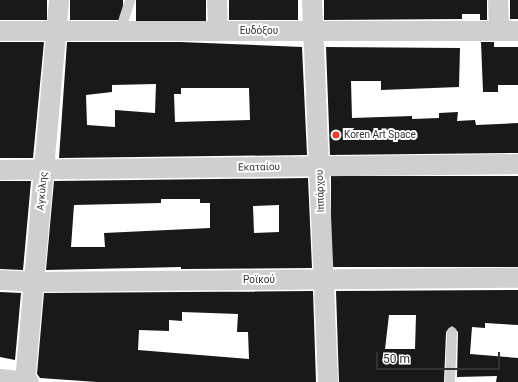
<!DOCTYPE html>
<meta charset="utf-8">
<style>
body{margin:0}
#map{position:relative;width:518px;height:382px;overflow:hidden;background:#fff;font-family:Roboto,sans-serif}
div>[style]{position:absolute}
.building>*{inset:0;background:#191919;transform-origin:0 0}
.service>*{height:10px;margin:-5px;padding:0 5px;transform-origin:5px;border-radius:5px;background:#cfcfcf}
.minor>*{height:20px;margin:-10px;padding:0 10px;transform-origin:10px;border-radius:10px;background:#cfcfcf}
.dots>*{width:11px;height:11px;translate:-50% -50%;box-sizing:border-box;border:2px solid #fff;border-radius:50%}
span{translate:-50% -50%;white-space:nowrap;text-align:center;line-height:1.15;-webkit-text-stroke:4px #fff;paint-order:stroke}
.street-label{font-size:10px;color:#323232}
.poi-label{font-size:10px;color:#323232}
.left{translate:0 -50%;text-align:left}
.scale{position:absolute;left:376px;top:352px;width:124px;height:18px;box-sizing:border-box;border:2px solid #323232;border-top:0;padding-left:5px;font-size:12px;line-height:14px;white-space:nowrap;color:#323232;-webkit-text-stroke:3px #fff;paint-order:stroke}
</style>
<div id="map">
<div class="building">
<div style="left:0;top:0;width:47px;height:20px"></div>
<div style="left:70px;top:0;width:53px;height:20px"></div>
<div style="left:136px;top:0;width:70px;height:21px"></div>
<div style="left:229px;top:0;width:69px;height:20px"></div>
<div style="clip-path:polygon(324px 0,487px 0,487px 20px,480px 20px,480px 14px,462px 14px,462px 19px,324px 20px)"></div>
<div style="left:510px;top:0;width:8px;height:19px"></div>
<div style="clip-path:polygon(0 42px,44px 42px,33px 158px,0 158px)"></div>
<div style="clip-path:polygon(evenodd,67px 42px,180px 42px,302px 47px,307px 155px,59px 158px,67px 42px,156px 84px,155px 113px,115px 110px,115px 127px,87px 125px,86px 95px,112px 92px,112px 85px,156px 84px,67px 42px,181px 88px,249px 88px,250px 120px,175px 122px,174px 94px,181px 94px,181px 88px)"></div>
<div style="clip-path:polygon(481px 42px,494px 42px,494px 47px,518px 47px,518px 85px,498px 85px,498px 92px,483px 92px)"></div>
<div style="clip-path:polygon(326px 47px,460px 48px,459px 87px,381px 90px,381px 81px,351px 81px,352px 118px,412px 116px,412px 119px,439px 118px,439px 113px,458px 112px,457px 121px,475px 120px,476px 125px,518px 123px,518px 153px,330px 155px)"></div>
<div style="left:518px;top:176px;width:91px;height:187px;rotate:90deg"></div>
<div style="clip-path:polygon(evenodd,308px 178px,312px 268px,181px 269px,181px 267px,46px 270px,54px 181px,308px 178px,161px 199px,200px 199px,200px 203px,210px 203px,210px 228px,104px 233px,105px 247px,71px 247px,74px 205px,161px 203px,161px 199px,308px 178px,279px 205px,279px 232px,254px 233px,253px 206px,279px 205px)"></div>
<div style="clip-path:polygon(0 181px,31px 181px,23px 270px,0 269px)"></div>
<div style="clip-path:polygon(evenodd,518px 290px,518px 325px,485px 323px,485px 328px,472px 327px,470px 354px,518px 358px,518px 382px,496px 382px,497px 376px,457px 377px,458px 332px,452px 326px,446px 332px,444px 382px,339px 382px,336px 291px,518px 290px,389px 315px,416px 315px,415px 349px,385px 349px,389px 315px)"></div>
<div style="clip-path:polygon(evenodd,313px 291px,316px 382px,97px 382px,40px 378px,37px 374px,44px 293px,313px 291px,182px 312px,238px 314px,237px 332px,248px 332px,249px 359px,138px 350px,139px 330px,169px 331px,169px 320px,182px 321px,182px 312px)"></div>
<div style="clip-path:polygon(0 292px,21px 293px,15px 360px,0 357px)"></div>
</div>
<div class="service">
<div style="left:120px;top:31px;width:33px;rotate:-72deg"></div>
<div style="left:450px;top:382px;width:50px;rotate:-87.7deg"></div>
</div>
<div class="minor">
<div style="left:217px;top:0;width:31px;rotate:88deg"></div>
<div style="left:312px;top:0;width:382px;rotate:87.6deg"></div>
<div style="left:498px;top:0;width:31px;rotate:88deg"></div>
<div style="left:0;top:31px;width:518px"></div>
<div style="left:0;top:170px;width:518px;rotate:-0.66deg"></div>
<div style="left:0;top:280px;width:34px;rotate:3deg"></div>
<div style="left:34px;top:282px;width:484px;rotate:-0.5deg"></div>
<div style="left:0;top:379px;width:29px;rotate:6deg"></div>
<div style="left:25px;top:382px;width:384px;rotate:-84.9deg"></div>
</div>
<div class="dots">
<div style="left:336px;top:135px;background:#e93d33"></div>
</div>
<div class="street-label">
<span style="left:259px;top:31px">Ευδόξου</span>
<span style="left:259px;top:167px;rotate:-1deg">Εκαταίου</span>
<span style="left:42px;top:191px;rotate:-85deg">Αγκύλης</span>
<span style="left:320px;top:191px;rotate:-92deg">Ιππάρχου</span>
<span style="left:259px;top:280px">Ροϊκού</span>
</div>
<div class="poi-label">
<span class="left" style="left:344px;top:135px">Koren Art Space</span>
</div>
<div class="scale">50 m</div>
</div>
